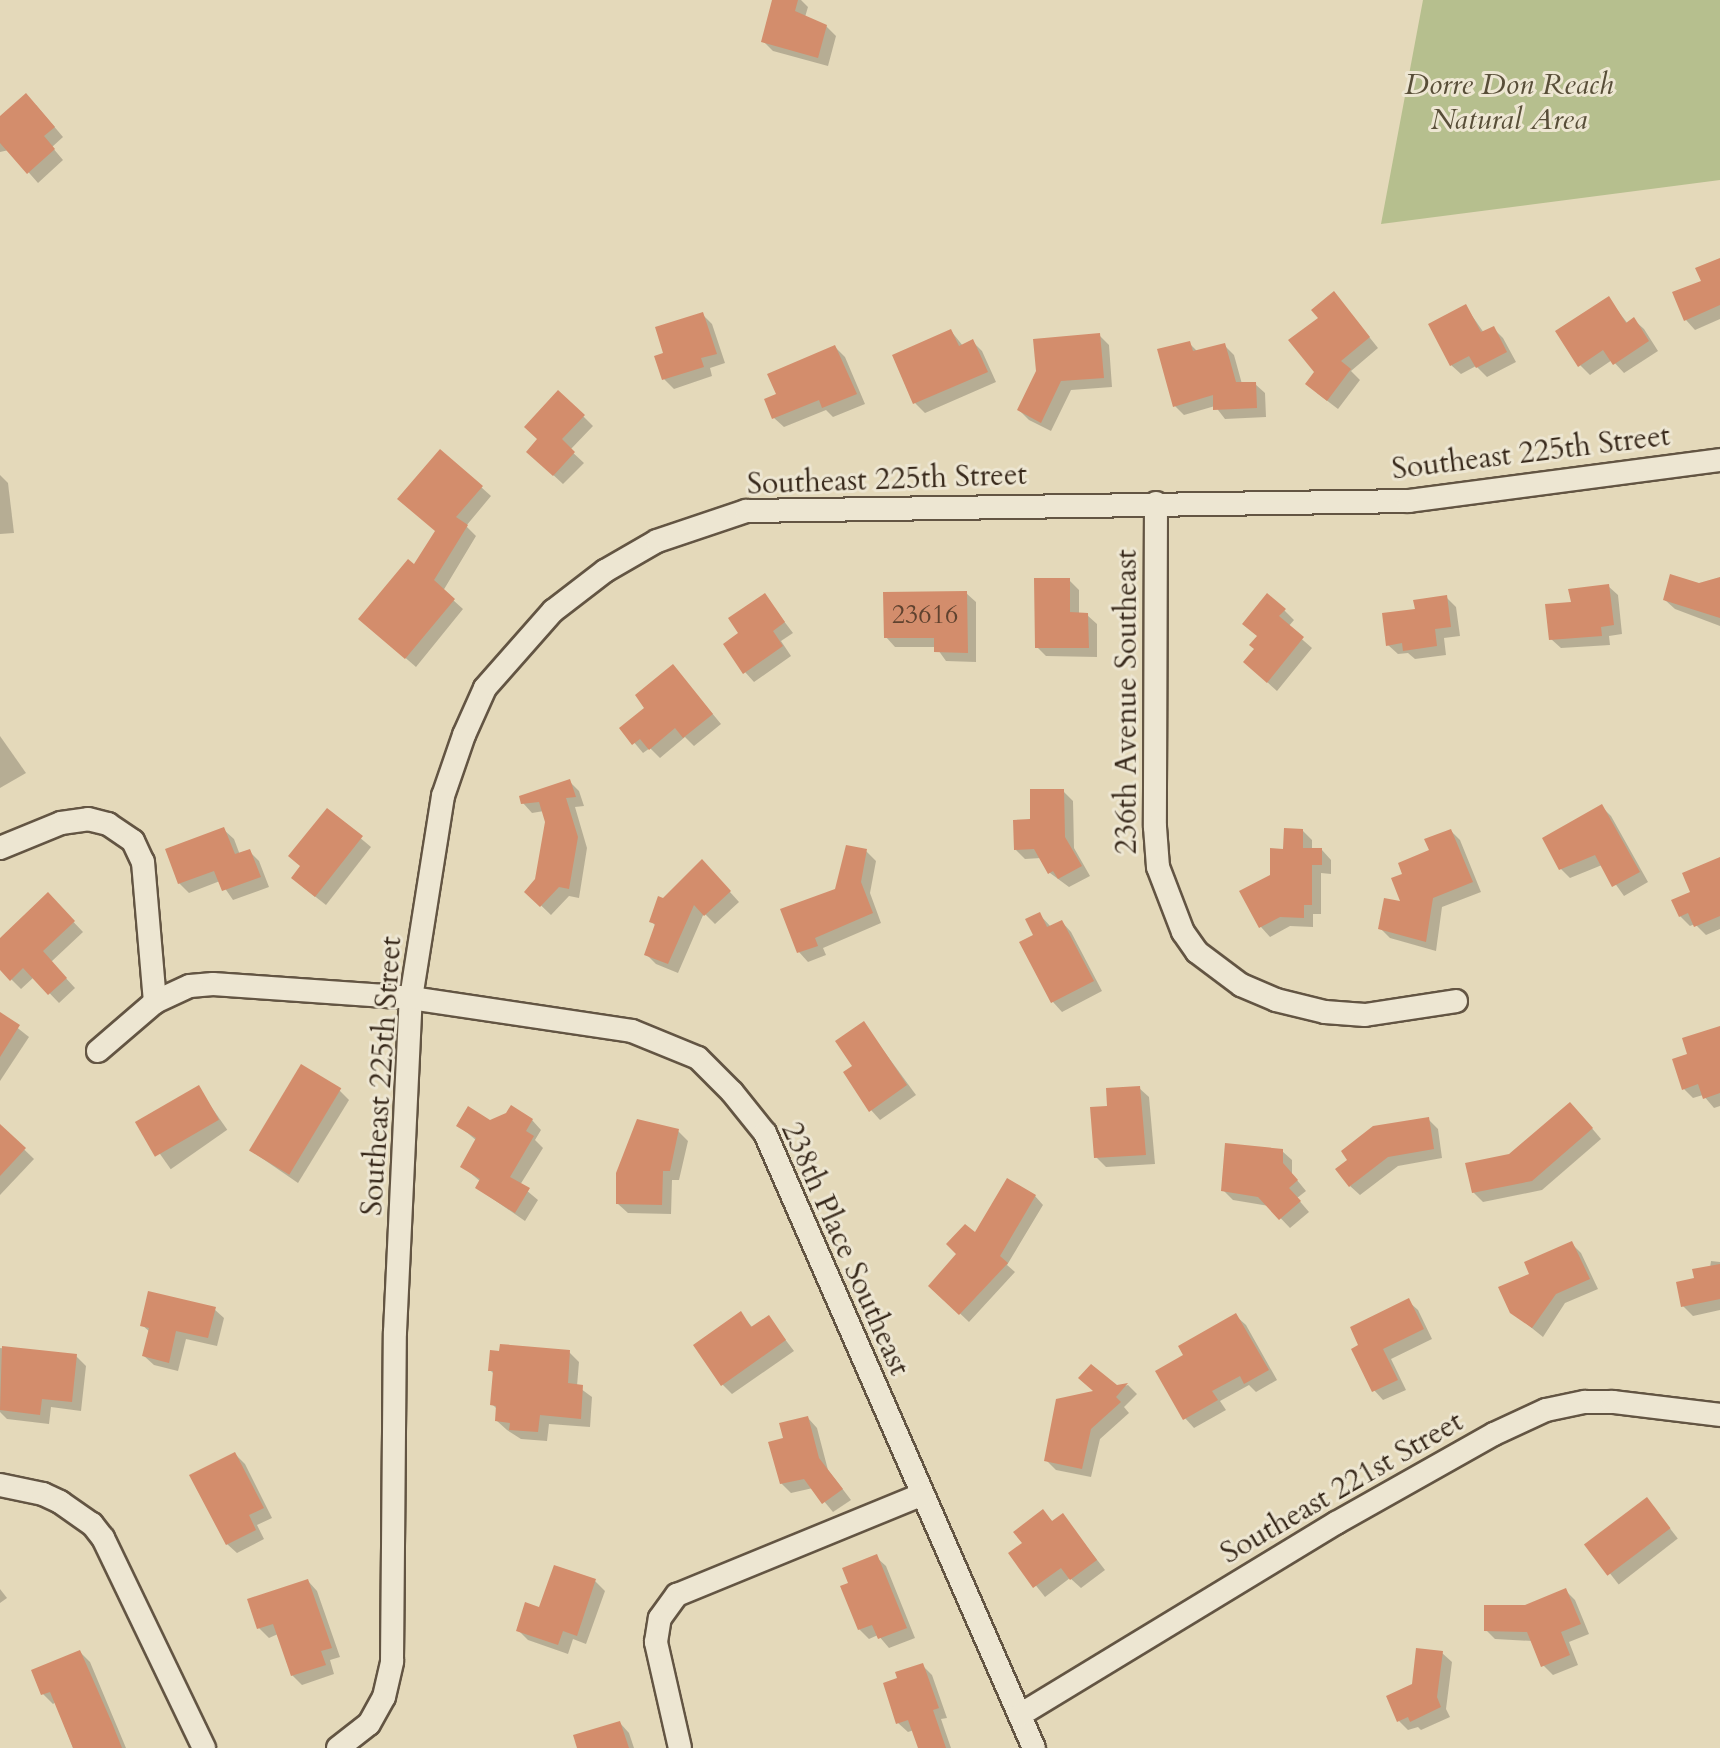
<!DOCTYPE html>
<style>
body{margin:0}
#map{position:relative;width:1720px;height:1748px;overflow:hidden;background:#e4d9ba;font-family:Cardo,serif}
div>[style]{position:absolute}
.green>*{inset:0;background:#b6bf8e}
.shadow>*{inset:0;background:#0003;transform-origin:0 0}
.building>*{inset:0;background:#d38d6c;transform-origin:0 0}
.roads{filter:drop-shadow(2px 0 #635543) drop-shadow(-2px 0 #635543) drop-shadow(0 2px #635543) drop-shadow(0 -2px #635543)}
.minor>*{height:22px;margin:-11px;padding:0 11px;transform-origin:11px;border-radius:11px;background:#ede6d2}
span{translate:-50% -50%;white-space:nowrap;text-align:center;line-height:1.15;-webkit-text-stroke:6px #ede6d2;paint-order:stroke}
.number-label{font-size:26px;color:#5f422f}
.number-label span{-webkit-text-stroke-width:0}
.park-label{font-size:30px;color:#584e38;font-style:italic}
.street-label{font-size:30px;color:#38291b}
</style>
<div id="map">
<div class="green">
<div style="clip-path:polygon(1423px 0,1720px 0,1720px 180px,1381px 224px)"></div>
</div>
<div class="shadow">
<div style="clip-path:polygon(774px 0,801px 0,808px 7px,805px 17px,826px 26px,836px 36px,828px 66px,773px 51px,763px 41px)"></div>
<div style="clip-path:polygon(36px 105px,63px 137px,52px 147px,63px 160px,38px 183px,9px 150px,0 152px,0 117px)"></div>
<div style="clip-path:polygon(1720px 260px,1720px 319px,1695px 330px,1686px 320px,1703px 282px)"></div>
<div style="clip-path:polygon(1608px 298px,1628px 324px,1634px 320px,1644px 329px,1658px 351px,1624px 373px,1612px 360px,1590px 375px,1580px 365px)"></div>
<div style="clip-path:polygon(1343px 304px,1378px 348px,1351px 371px,1360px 380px,1338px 409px,1317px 393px,1317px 372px)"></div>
<div style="clip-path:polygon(1466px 307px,1484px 333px,1493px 328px,1503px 338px,1516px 362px,1487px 377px,1476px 366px,1461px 374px,1451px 365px)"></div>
<div style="clip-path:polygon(702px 314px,712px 324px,725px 363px,710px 368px,712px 376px,674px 389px,664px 379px,666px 354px)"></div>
<div style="clip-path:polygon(951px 331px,963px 346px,973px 342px,982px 351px,996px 382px,925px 413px,915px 403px,895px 356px)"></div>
<div style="clip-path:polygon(1099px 335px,1109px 345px,1112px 387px,1071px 390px,1051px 431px,1029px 420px,1019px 410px)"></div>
<div style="clip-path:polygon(1189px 343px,1198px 352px,1224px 345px,1234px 355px,1242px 384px,1255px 384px,1265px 393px,1266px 417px,1225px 419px,1215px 406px,1184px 415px,1175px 406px)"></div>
<div style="clip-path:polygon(835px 347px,845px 357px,865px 404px,833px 417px,826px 410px,784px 427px,774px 418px,778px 395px)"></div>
<div style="clip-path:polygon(583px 416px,593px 426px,570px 450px,584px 463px,563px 484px,538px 461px)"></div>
<div style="clip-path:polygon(0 475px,8px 483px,14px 533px,0 534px)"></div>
<div style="clip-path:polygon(481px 487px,491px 496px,466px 526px,476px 536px,443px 591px,463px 609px,416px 667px,371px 628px,437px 532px)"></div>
<div style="clip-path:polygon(1720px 579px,1720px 626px,1675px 609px,1665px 600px)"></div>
<div style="clip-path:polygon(1069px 580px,1079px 590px,1079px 614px,1087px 615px,1097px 624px,1097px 657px,1046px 656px,1037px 647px)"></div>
<div style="clip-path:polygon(1608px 586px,1618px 595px,1622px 634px,1609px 636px,1610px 645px,1561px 648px,1551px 639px,1573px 603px)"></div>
<div style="clip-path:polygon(966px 593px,976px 602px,976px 662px,946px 661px,936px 647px,895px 647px,886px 637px)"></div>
<div style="clip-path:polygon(764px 595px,793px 633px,781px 641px,791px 656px,754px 682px,745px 672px,741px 633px)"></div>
<div style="clip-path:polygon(1446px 597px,1456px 607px,1460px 636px,1444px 638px,1446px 655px,1415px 659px,1408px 653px,1398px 654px,1388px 645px,1417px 611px)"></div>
<div style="clip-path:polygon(1284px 610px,1294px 620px,1288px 627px,1312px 648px,1277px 691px,1255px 671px,1256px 649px,1252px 645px)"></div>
<div style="clip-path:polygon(682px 677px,721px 724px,694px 746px,685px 737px,660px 758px,650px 748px,643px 753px,622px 728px)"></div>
<div style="clip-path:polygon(0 736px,26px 773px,0 788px)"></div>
<div style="clip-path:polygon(570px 782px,579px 791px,584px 806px,575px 807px,587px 848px,579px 898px,569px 896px,551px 915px,527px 892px,537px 880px,547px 822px,544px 811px,532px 813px,523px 803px)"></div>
<div style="clip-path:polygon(1063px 791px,1073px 801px,1074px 848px,1090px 876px,1069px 887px,1050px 873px,1041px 858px,1025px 859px,1015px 849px,1032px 821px)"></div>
<div style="clip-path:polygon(1602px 807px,1611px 816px,1648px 882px,1624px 896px,1602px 865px,1570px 878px,1560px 868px)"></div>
<div style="clip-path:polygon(327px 810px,371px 847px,326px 905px,303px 887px,302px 867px)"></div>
<div style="clip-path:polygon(224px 830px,234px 839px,240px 855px,250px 852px,259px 861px,269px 887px,233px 900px,220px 881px,189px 893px,179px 883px)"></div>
<div style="clip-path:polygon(1303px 831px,1312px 840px,1312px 850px,1322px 850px,1331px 860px,1331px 874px,1321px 873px,1321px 914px,1313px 914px,1313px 927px,1290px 926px,1270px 937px,1261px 927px,1242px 892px,1272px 876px,1285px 851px)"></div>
<div style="clip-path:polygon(1451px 831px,1460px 840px,1481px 892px,1442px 907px,1436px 951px,1390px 938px,1380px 928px,1404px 903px,1405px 875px)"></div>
<div style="clip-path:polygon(866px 851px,876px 861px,870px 893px,881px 923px,823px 948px,826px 955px,808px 962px,799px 952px,836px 891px)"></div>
<div style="clip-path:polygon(1720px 860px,1720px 929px,1706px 935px,1695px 924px,1690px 926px,1680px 916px,1693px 893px)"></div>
<div style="clip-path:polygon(711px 871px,739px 902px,715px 924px,704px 913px,678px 973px,656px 964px,646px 954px,656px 926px,651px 921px,664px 900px)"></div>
<div style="clip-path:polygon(48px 895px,83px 932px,51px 962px,75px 988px,59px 1003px,34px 977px,21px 989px,0 968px,0 940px)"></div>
<div style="clip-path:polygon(1039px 914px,1051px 927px,1062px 922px,1071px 932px,1102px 991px,1062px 1012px,1053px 1002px,1036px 935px)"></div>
<div style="clip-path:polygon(0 1014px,29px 1037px,0 1081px)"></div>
<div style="clip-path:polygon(864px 1024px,916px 1095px,880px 1120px,871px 1110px,855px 1066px)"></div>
<div style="clip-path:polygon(1720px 1028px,1720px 1106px,1714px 1108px,1703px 1095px,1693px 1098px,1684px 1089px,1690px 1056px)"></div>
<div style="left:198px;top:1088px;width:51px;height:69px;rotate:55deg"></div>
<div style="clip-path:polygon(1139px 1088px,1149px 1097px,1155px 1164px,1106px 1167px,1096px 1157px,1109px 1108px)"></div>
<div style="clip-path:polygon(339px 1090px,349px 1100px,298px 1183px,250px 1150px)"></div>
<div style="clip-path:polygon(1580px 1114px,1601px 1139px,1542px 1190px,1483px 1202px,1473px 1192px,1510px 1156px)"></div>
<div style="clip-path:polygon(1428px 1119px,1438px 1129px,1442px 1158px,1398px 1166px,1360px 1195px,1350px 1186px)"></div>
<div style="clip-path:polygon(532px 1120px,541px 1130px,535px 1140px,543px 1148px,520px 1185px,538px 1200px,525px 1221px,477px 1188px,481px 1182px,462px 1166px,477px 1141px,458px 1125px)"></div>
<div style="clip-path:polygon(3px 1129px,34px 1159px,0 1195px,0 1132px)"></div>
<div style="clip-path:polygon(678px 1131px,688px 1141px,679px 1180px,672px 1180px,671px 1214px,628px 1213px,618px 1204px)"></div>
<div style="clip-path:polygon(1282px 1151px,1292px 1160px,1292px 1174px,1306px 1191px,1297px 1198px,1309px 1212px,1290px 1228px,1269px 1206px,1233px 1200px,1223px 1190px)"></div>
<div style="clip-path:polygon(1035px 1196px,1043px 1205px,1007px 1265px,1015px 1272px,969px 1322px,930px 1285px,975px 1235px)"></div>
<div style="clip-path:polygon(1572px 1244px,1581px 1253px,1598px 1289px,1565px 1303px,1543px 1337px,1512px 1312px,1532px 1275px)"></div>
<div style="clip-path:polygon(1711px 1261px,1720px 1262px,1720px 1310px,1693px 1316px,1683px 1306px,1697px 1280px,1710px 1268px)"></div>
<div style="clip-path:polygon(1408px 1301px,1418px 1310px,1432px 1339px,1391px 1359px,1406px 1390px,1383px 1400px,1374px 1390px,1354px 1350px)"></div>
<div style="clip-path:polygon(214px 1309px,224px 1318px,217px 1346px,186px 1339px,178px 1371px,154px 1365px,144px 1356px,150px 1332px,142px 1325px)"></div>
<div style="clip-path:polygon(741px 1314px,753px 1328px,768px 1317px,794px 1351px,732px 1394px,722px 1384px)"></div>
<div style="clip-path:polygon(1236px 1316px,1246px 1325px,1277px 1380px,1256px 1392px,1249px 1385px,1220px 1401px,1226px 1410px,1194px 1428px,1185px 1418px,1186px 1356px)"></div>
<div style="clip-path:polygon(0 1348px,76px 1356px,86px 1366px,81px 1411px,51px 1407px,49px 1424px,7px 1419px,0 1412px)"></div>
<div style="clip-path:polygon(569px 1352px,579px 1362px,577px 1386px,592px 1397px,590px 1427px,549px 1424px,547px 1441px,521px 1439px,507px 1430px,497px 1421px,498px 1410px,492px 1404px,495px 1375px,490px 1370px)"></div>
<div style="clip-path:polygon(1128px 1385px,1137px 1394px,1124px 1407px,1129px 1413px,1100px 1439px,1091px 1477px,1056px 1470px,1046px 1460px,1116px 1388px)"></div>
<div style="clip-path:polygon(808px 1418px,817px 1428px,828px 1470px,851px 1500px,833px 1512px,813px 1488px,791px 1493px,781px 1483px,785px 1439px)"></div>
<div style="clip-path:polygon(235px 1454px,245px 1464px,272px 1518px,257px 1525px,264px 1539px,237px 1553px,227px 1544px)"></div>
<div style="left:1647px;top:1499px;width:50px;height:75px;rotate:52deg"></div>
<div style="clip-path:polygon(1043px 1512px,1054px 1523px,1063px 1516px,1105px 1570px,1081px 1588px,1070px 1578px,1045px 1597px,1011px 1554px,1024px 1544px)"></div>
<div style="clip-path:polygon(876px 1557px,886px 1566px,915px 1638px,889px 1648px,878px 1635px,869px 1639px,859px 1629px,851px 1584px)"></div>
<div style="clip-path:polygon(308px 1581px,317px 1591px,340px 1657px,330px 1660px,334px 1674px,302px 1685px,292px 1675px,278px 1634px,269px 1638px,259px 1628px)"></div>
<div style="clip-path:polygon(595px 1581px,605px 1591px,586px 1644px,573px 1639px,568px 1654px,528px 1640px,518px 1630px,541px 1610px)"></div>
<div style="clip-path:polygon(0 1589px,7px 1598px,0 1603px)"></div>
<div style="clip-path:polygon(1566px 1591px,1575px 1600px,1589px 1634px,1569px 1642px,1578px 1665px,1553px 1675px,1543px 1665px,1533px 1641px,1495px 1639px,1486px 1630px,1525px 1607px)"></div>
<div style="clip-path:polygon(80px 1652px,90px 1662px,126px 1748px,73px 1748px,56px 1702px,53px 1704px,43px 1694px)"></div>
<div style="clip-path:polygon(1442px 1653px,1452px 1662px,1446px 1709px,1450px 1717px,1421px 1730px,1418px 1727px,1408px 1730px,1399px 1721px,1414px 1685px)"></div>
<div style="clip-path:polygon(922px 1665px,932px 1675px,947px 1718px,941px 1719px,951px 1748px,920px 1748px,914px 1730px,908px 1732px,898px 1723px,899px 1679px)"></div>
<div style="clip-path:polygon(620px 1723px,629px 1733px,634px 1748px,579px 1748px)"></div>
</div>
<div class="building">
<div style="clip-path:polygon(772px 0,798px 0,795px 11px,827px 25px,818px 58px,761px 42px)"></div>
<div style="clip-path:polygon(26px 93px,55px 127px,44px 136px,55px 149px,27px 174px,0 143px,0 116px)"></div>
<div style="clip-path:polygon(1720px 258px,1720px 305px,1684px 321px,1672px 292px,1701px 281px,1695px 268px)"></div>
<div style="clip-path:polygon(1334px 291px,1370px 337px,1341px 361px,1351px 369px,1327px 401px,1305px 384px,1314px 372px,1288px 340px,1318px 318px,1311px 310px)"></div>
<div style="clip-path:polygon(1609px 296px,1626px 323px,1634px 317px,1649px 341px,1613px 365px,1603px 350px,1578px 367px,1555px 331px)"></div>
<div style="clip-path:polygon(1466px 304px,1481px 332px,1494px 326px,1507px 352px,1476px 368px,1469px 356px,1450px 366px,1428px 324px)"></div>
<div style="clip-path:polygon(703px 312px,717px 354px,701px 358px,704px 367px,662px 380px,654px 356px,663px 353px,655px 327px)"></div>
<div style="clip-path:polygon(951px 329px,959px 346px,973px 339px,988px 372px,913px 404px,892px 355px)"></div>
<div style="clip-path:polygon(1100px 333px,1104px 378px,1061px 381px,1041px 423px,1017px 410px,1036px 371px,1033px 339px)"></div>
<div style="clip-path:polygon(1190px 341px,1193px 351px,1225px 343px,1236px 382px,1256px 382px,1257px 408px,1213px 410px,1213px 395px,1173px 407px,1157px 349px)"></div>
<div style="clip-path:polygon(835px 345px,857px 394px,822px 408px,819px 400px,772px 419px,764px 399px,776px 394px,767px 374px)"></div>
<div style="clip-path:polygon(558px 390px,585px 415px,562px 439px,575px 452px,553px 476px,526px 452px,537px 439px,524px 427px)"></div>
<div style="clip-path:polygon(440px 449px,483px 486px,456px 517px,468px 525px,434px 580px,455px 599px,405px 659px,358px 619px,408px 559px,414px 564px,435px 531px,397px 499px)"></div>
<div style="clip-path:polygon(1670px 574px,1699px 583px,1720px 577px,1720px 618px,1663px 600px)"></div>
<div style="clip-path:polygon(1034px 578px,1070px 578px,1070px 612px,1088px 613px,1089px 648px,1035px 648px)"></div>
<div style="clip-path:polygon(1609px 584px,1614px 625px,1601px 627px,1602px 636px,1549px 640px,1545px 604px,1571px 602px,1568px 589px)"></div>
<div style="clip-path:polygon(967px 591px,968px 653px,934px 652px,934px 638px,884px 638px,883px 592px)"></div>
<div style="clip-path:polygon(765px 593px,785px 622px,773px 631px,783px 646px,743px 674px,723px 644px,738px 633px,728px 618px)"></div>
<div style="clip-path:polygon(1267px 593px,1286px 609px,1279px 616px,1304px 637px,1267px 683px,1243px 662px,1254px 649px,1249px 645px,1257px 636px,1242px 624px)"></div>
<div style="clip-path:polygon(1447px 595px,1451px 627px,1435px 629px,1437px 646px,1403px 651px,1402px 643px,1386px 646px,1382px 613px,1415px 609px,1413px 600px)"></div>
<div style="clip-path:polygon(673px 664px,713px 714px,683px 738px,675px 728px,649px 750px,640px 739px,632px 745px,619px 728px,644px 708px,635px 695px)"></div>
<div style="clip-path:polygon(570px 779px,576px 797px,566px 798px,578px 837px,569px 889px,559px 887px,540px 907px,524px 892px,535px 879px,545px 822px,539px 802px,521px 804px,519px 796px)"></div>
<div style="clip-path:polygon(1030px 789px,1064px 789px,1065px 837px,1082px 866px,1058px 879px,1053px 871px,1048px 874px,1034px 849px,1014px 850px,1013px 820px,1030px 819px)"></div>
<div style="clip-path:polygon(1602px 804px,1640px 872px,1612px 887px,1595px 855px,1559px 870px,1542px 838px)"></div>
<div style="clip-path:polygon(327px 808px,363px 836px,315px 897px,291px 878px,300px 866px,288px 856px)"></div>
<div style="clip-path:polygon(224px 827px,235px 854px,250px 849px,261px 877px,222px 891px,214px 871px,178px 884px,165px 849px)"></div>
<div style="clip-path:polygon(1284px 828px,1303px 829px,1303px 848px,1322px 848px,1322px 865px,1312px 865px,1312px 905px,1304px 905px,1304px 918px,1280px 917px,1259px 928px,1239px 891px,1270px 875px,1270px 848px,1283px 849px)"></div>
<div style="clip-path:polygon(1451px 829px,1473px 882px,1433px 898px,1426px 942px,1378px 929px,1384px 898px,1400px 901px,1391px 878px,1402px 874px,1398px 863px,1429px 850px,1424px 839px)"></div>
<div style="clip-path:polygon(846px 845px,867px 849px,861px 882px,873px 913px,815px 938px,818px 946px,797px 953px,780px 909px,835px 889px)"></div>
<div style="clip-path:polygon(1720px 857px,1720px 916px,1694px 927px,1688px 913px,1679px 917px,1671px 900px,1690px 892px,1682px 873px)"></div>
<div style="clip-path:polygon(702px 859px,731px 891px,704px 916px,694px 905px,668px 964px,644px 955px,655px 924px,649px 922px,658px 896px,663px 898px)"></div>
<div style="clip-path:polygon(48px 892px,75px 921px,43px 951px,67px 978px,48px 995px,23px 968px,10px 981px,0 970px,0 938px)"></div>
<div style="clip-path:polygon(1040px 912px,1047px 927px,1062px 920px,1094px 981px,1051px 1003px,1019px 942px,1033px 935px,1025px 919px)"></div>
<div style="clip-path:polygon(0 1012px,20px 1025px,0 1057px)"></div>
<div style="clip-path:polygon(864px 1021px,907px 1085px,869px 1112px,843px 1072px,852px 1066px,835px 1041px)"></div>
<div style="clip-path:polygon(1720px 1026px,1720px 1093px,1703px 1099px,1698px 1084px,1682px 1090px,1672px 1059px,1687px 1054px,1682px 1038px)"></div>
<div style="left:301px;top:1064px;width:47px;height:101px;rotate:31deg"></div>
<div style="left:199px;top:1085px;width:40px;height:74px;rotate:60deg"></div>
<div style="clip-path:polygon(1140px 1086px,1146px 1155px,1094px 1158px,1090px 1107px,1107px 1106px,1106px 1088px)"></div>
<div style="clip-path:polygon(1570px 1102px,1593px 1128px,1532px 1181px,1472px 1193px,1465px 1163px,1509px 1154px)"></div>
<div style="clip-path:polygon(511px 1105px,533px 1119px,526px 1131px,534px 1136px,510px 1177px,530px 1188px,515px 1213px,475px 1188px,480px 1179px,460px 1167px,476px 1138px,456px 1126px,468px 1106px,490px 1120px,506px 1113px)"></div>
<div style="clip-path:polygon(1429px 1117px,1434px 1149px,1388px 1157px,1349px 1187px,1335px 1169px,1347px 1160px,1341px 1151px,1373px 1126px)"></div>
<div style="clip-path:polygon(637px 1119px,679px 1129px,670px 1171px,663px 1171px,662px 1205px,616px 1204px,616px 1173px)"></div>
<div style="clip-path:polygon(0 1124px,26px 1148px,0 1176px)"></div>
<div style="clip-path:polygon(1225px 1143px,1283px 1149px,1283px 1163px,1298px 1180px,1289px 1188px,1301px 1201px,1279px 1220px,1258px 1197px,1221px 1191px)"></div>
<div style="clip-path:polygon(1007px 1178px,1036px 1195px,1000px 1256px,1008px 1263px,959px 1315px,928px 1286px,956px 1254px,946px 1244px,965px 1224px,975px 1232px)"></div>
<div style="clip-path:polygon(1572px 1241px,1590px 1279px,1556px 1294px,1532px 1328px,1510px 1313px,1498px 1287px,1529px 1274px,1524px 1262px)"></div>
<div style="clip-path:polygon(1720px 1264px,1720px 1299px,1681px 1307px,1676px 1282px,1694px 1278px,1692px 1269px)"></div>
<div style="clip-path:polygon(148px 1291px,216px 1307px,208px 1338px,176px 1331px,169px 1363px,142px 1356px,149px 1328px,140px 1326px)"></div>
<div style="clip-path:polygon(1409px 1298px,1424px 1329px,1383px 1349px,1398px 1380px,1372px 1392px,1351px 1349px,1358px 1345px,1350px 1327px)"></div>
<div style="clip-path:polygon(741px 1311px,751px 1327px,769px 1315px,786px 1340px,721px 1386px,693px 1345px)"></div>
<div style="clip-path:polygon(1236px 1313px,1269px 1370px,1244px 1384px,1240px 1376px,1212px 1391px,1218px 1400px,1183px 1420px,1155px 1371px,1183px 1355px,1178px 1346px)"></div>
<div style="clip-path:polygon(500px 1344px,570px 1350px,568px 1383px,583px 1385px,581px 1419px,540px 1415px,538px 1432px,509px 1430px,510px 1423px,495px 1421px,496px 1406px,490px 1405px,493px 1371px,488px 1371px,490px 1350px,499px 1351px)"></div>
<div style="clip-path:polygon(2px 1346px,77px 1354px,72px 1402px,42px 1399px,40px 1415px,0 1410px)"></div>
<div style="clip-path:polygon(1091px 1364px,1117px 1385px,1128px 1383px,1116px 1397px,1121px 1402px,1091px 1429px,1082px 1469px,1044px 1461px,1056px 1399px,1093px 1391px,1078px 1378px)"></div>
<div style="clip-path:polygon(808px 1416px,819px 1458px,843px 1489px,822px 1504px,804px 1479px,780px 1484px,768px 1442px,783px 1438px,779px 1423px)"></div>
<div style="clip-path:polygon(235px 1452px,264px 1508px,249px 1515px,256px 1530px,226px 1545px,189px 1475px)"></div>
<div style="left:1647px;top:1497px;width:39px;height:79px;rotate:53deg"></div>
<div style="clip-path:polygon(1043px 1509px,1052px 1521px,1063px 1513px,1097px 1560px,1070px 1580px,1061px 1568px,1033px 1588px,1008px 1553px,1022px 1543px,1013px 1532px)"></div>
<div style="clip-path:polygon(877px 1554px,907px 1628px,878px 1639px,872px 1625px,858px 1630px,840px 1586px,848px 1583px,842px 1568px)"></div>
<div style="clip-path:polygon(554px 1565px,596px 1579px,577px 1636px,563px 1631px,558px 1645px,516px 1631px,525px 1602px,539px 1607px)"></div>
<div style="clip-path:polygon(308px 1579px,332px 1648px,321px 1651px,326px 1665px,291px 1676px,273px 1624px,257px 1629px,247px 1599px)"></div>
<div style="clip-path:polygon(1566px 1588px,1581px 1624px,1561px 1632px,1570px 1655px,1541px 1667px,1527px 1632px,1484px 1631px,1484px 1605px,1525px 1605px)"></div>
<div style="clip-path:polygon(1416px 1648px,1443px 1651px,1437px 1697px,1441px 1707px,1410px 1722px,1408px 1717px,1397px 1722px,1386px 1696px,1412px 1684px)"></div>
<div style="clip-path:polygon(80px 1650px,112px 1723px,122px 1748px,73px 1748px,50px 1692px,41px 1695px,31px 1670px)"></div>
<div style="clip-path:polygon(923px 1663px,939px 1708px,933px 1710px,946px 1748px,918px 1748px,908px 1720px,896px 1724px,883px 1683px,897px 1678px,895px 1672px)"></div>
<div style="clip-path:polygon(620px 1721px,629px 1748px,577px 1748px,573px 1735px)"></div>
</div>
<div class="roads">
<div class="minor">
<div style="left:1156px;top:503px;width:324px;rotate:90.2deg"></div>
<div style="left:1155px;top:827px;width:40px;rotate:85.7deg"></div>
<div style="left:1158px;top:867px;width:70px;rotate:69deg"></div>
<div style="left:1183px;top:932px;width:24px;rotate:55deg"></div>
<div style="left:1197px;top:952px;width:55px;rotate:36.9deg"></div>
<div style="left:1241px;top:985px;width:38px;rotate:23deg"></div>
<div style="left:1276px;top:1000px;width:50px;rotate:13.8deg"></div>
<div style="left:1325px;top:1012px;width:40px;rotate:4.3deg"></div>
<div style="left:1365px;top:1015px;width:92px;rotate:-8.7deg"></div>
<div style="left:0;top:848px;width:66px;rotate:-22.3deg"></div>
<div style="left:61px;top:823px;width:27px;rotate:-8deg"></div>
<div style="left:88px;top:819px;width:21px;rotate:14deg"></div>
<div style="left:108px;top:824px;width:30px;rotate:34deg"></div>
<div style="left:133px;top:841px;width:23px;rotate:65deg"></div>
<div style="left:143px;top:862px;width:141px;rotate:85.1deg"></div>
<div style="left:98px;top:1051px;width:75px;rotate:-40.7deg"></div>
<div style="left:155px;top:1002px;width:38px;rotate:-25deg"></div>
<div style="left:190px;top:986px;width:23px;rotate:-5deg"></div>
<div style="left:213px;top:984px;width:198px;rotate:4deg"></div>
<div style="left:411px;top:998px;width:223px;rotate:8.5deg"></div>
<div style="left:632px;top:1031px;width:71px;rotate:22.2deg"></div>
<div style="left:698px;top:1058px;width:48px;rotate:45deg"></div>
<div style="left:732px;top:1092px;width:53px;rotate:51.2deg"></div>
<div style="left:765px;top:1133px;width:671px;rotate:66.38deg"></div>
<div style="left:0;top:1485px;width:44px;rotate:11.8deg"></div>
<div style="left:43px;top:1494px;width:19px;rotate:25deg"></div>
<div style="left:60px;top:1502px;width:39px;rotate:35deg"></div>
<div style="left:92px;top:1524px;width:18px;rotate:52deg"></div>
<div style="left:103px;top:1538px;width:233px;rotate:64.3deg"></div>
<div style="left:1020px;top:1715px;width:370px;rotate:-31.3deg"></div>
<div style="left:1336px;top:1523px;width:181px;rotate:-29.4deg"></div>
<div style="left:1494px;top:1434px;width:57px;rotate:-24.8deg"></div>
<div style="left:1546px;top:1410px;width:40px;rotate:-12deg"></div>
<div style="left:1585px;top:1402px;width:28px"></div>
<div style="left:1613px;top:1402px;width:108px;rotate:6.9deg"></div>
<div style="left:338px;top:1748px;width:39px;rotate:-38deg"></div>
<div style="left:369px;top:1724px;width:31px;rotate:-61deg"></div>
<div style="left:384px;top:1697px;width:37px;rotate:-77deg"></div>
<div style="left:392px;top:1661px;width:329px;rotate:-89.5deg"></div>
<div style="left:395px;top:1332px;width:334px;rotate:-87.3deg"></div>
<div style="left:411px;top:998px;width:205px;rotate:-81deg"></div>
<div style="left:443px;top:796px;width:65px;rotate:-71deg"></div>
<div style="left:464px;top:735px;width:51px;rotate:-65.9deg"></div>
<div style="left:485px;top:688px;width:103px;rotate:-48.6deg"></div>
<div style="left:553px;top:611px;width:66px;rotate:-37.6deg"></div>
<div style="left:605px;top:571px;width:60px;rotate:-30deg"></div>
<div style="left:657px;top:541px;width:94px;rotate:-18.6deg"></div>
<div style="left:746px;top:511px;width:663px;rotate:-0.86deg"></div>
<div style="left:1409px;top:501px;width:314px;rotate:-7.5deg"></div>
<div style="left:680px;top:1748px;width:109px;rotate:-102.8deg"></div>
<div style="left:656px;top:1642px;width:24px;rotate:-81deg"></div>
<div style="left:660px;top:1618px;width:29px;rotate:-54deg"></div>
<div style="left:677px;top:1595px;width:264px;rotate:-22.3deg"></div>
</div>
</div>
<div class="number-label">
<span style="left:925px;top:615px">23616</span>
</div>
<div class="park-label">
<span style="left:1509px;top:102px">Dorre Don Reach<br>Natural Area</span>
</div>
<div class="street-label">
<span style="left:1531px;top:453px;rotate:-7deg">Southeast 225th Street</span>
<span style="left:887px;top:480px;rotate:-2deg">Southeast 225th Street</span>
<span style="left:1127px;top:702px;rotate:-90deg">236th Avenue Southeast</span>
<span style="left:382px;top:1076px;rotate:-86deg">Southeast 225th Street</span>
<span style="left:845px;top:1249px;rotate:66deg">238th Place Southeast</span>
<span style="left:1342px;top:1488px;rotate:-30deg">Southeast 221st Street</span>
</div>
</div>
